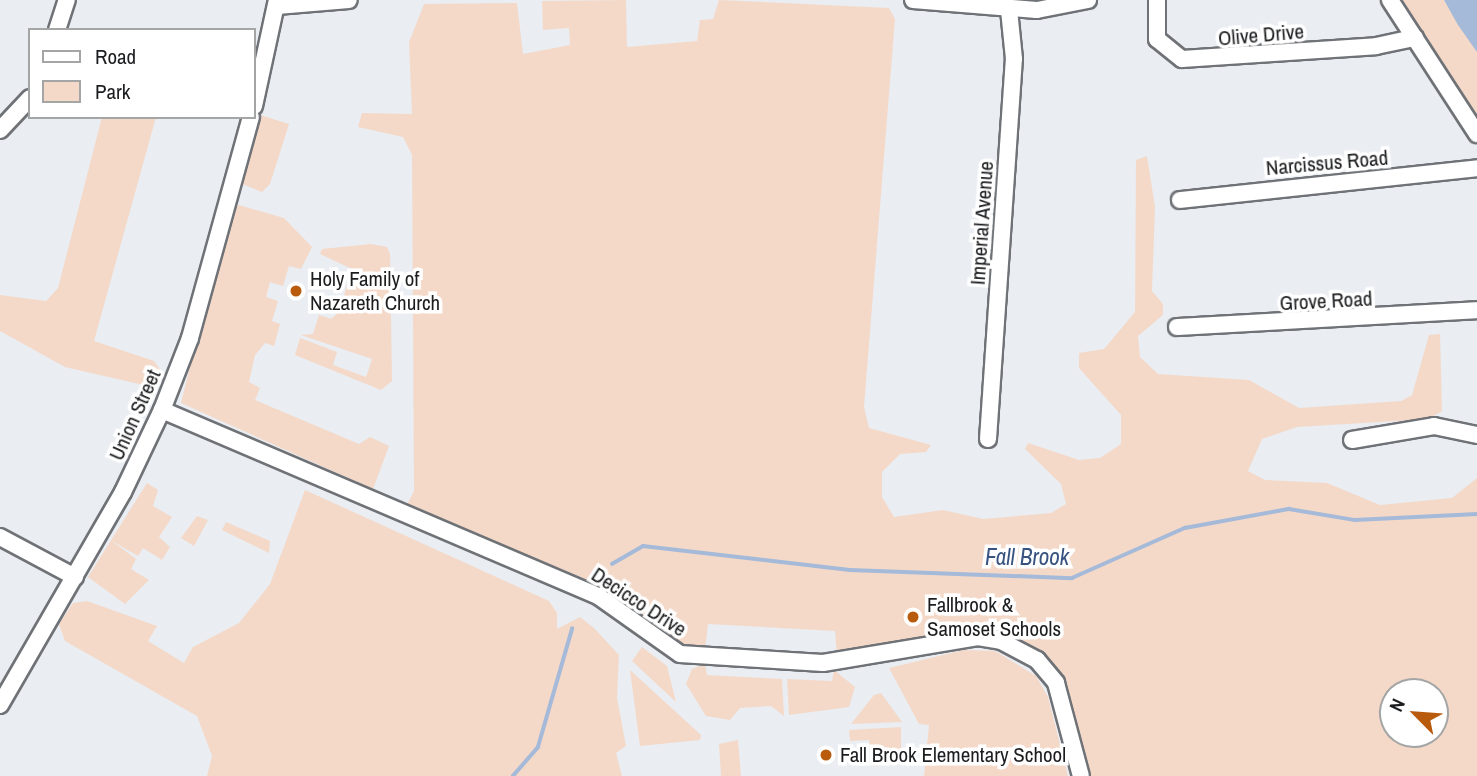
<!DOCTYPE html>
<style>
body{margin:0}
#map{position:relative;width:1477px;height:776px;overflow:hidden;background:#eaedf2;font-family:"Archivo Narrow",sans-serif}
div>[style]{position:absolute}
.green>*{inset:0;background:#f4d9c9}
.water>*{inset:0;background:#a5b9d8}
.stream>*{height:3.5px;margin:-1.75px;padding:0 1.75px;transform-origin:1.75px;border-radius:1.75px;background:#a5b9d8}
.roads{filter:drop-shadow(2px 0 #6f7276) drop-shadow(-2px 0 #6f7276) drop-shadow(0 2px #6f7276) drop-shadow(0 -2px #6f7276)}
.minor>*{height:16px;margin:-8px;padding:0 8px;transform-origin:8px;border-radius:8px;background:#fff}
.dots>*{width:19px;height:19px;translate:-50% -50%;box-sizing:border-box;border:4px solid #fff;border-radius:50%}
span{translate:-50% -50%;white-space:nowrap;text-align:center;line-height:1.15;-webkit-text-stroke:7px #fff;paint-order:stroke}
.street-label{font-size:21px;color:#1c1d1f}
.poi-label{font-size:21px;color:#1c1d1f}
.left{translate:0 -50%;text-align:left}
.water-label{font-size:23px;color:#38537f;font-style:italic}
.legend{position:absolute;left:28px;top:28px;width:228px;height:91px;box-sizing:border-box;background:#fff;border:2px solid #a4a5a5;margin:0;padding:9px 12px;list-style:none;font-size:21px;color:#1c1d1f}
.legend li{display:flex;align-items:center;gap:14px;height:35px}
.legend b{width:35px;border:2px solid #a4a5a5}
.north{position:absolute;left:1379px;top:678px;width:70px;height:70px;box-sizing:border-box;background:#fff;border:2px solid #a4a5a5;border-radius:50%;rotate:295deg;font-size:19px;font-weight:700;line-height:28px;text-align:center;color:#1c1d1f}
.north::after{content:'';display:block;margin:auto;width:24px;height:32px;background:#b95b0d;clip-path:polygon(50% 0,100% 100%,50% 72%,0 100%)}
</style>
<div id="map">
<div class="green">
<div style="clip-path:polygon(evenodd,626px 0,627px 47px,697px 41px,700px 20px,713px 19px,719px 0,889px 8px,895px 19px,864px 407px,869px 428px,931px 445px,926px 452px,900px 454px,882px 472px,882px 497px,894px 517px,943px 510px,983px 519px,1051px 513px,1066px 504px,1061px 484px,1025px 449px,1028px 443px,1079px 460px,1100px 458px,1121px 444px,1121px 415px,1079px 368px,1079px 353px,1104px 349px,1135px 312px,1136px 160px,1147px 156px,1155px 207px,1152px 291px,1163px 304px,1163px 315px,1138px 336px,1140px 357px,1158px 374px,1249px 380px,1299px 408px,1401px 401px,1412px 395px,1429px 335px,1440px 334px,1442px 411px,1429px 419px,1297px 427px,1262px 439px,1248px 471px,1265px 480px,1327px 483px,1380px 505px,1452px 498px,1477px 478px,1477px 776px,1089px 776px,1061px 673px,1019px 639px,988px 629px,959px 631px,837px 656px,835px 631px,708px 624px,705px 649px,687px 648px,581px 577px,406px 507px,414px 491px,412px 155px,403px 137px,358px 127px,362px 113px,412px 114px,409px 42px,424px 4px,517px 3px,523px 54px,570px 45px,569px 28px,543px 30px,542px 1px,626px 0,1393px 692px,1435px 692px,1435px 734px,1393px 734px,1393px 692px)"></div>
<div style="clip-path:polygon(1403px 0,1444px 0,1477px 52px,1477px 124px)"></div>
<div style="clip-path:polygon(257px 114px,289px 124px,270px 184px,262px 192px,240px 183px)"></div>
<div style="clip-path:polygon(102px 117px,156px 117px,94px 341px,154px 361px,161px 371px,152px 387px,65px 367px,0 331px,0 295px,46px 301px,58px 288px)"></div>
<div style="clip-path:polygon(239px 205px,284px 218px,312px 247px,301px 269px,289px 266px,283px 286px,270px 282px,266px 297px,278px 301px,272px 321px,280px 324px,274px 346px,265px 343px,255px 355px,249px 382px,260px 388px,255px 400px,359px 444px,370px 437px,389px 446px,373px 489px,181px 403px,229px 210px)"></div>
<div style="clip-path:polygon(371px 244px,387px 247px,390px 254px,392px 381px,381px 390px,295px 355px,300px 338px,337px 352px,333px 365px,366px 377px,372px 359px,301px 335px,313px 334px,319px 315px,331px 319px,339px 312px,352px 269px,320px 254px,322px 249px)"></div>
<div style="clip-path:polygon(147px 483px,158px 490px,153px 506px,172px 517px,159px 537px,170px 547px,162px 560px,143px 548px,138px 556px,112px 541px,136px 559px,131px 569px,149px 580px,125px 604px,88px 577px)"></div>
<div style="clip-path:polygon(305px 490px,549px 601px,557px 613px,557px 629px,580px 617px,594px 628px,619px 655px,617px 698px,626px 746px,616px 753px,622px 776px,207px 776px,212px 756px,197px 716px,65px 641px,59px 624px,73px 603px,87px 601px,157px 626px,148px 641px,184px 663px,193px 647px,239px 623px,270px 584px)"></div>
<div style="clip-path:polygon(197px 516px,208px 520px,194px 546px,181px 538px)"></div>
<div style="clip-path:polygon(226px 522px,270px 541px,269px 553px,222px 530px)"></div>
<div style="clip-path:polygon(642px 647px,667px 666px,676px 702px,632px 661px)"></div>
<div style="clip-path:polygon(964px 650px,995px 651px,1036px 676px,1048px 697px,1068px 776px,924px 776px,929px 725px,919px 724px,889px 668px)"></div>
<div style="clip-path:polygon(705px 664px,707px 675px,782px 679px,784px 716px,771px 706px,740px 708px,730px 720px,706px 716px,686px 684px,692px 669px)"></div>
<div style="clip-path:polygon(630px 670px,701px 735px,700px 740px,640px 746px)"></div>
<div style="clip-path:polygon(834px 670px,855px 687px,849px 707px,789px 715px,787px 679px,832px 681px)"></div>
<div style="clip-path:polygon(881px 693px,902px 722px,851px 724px,874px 695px)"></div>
<div style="clip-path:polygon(901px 727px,901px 764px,871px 766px,869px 740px,850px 741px,849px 730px)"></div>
<div style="clip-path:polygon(738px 740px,741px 776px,721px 776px,719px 744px)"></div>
</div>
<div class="water">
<div style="clip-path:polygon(1444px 0,1477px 0,1477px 52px,1458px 25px)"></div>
</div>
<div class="stream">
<div style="left:612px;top:564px;width:36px;rotate:-30deg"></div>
<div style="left:643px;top:546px;width:208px;rotate:6.6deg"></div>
<div style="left:850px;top:570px;width:222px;rotate:2.1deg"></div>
<div style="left:1072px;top:578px;width:124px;rotate:-23.9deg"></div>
<div style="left:1185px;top:528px;width:106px;rotate:-10.4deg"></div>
<div style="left:1289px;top:509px;width:67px;rotate:9.5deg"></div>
<div style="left:1355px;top:520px;width:122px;rotate:-2.8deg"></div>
<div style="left:513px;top:776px;width:38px;rotate:-49deg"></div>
<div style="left:538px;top:747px;width:123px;rotate:-73.9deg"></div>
</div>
<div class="roads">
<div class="minor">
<div style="left:913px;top:0;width:124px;rotate:4.6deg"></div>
<div style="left:1037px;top:10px;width:52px;rotate:-11.1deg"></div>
<div style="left:1157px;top:0;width:39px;rotate:90deg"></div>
<div style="left:1157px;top:39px;width:32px;rotate:39deg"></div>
<div style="left:1182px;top:59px;width:194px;rotate:-3.8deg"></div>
<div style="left:1376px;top:46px;width:40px;rotate:-12deg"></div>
<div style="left:1390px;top:0;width:160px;rotate:57deg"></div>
<div style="left:277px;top:6px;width:72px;rotate:-4.8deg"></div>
<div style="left:57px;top:30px;width:32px;rotate:-72deg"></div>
<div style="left:254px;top:106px;width:108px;rotate:-77.8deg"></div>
<div style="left:0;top:130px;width:44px;rotate:-46.8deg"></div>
<div style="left:1180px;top:200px;width:299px;rotate:-6.1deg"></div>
<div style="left:1177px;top:327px;width:300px;rotate:-3.2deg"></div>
<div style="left:162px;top:410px;width:474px;rotate:23.1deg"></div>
<div style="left:598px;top:596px;width:100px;rotate:35.3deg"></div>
<div style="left:680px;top:654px;width:143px;rotate:3.6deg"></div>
<div style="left:823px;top:663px;width:157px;rotate:-9.5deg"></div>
<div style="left:978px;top:637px;width:23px;rotate:10deg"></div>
<div style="left:1001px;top:641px;width:41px;rotate:27.8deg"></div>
<div style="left:1037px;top:660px;width:30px;rotate:50deg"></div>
<div style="left:1056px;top:683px;width:96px;rotate:75deg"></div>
<div style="left:988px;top:439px;width:381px;rotate:-86.1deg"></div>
<div style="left:1014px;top:59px;width:49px;rotate:-95.8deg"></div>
<div style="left:1352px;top:440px;width:83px;rotate:-9.7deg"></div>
<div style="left:1434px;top:426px;width:44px;rotate:11.8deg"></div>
<div style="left:0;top:537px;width:85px;rotate:28.1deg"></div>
<div style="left:0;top:705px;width:246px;rotate:-60deg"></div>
<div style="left:123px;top:492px;width:91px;rotate:-64.6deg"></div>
<div style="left:162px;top:410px;width:77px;rotate:-68.7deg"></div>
<div style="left:190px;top:338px;width:229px;rotate:-74.6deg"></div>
</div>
</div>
<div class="dots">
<div style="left:296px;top:291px;background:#b95b0d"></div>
<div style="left:913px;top:617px;background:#b95b0d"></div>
<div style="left:826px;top:755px;background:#b95b0d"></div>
</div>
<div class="street-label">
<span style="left:1261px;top:35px;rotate:-5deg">Olive Drive</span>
<span style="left:1327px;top:163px;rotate:-5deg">Narcissus Road</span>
<span style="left:982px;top:223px;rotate:-86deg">Imperial Avenue</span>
<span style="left:1326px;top:301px;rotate:-3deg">Grove Road</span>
<span style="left:135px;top:415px;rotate:-66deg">Union Street</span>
<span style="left:639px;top:602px;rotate:33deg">Decicco Drive</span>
</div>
<div class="poi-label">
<span class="left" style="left:310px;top:291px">Holy Family of<br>Nazareth Church</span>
<span class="left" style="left:927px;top:617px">Fallbrook &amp;<br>Samoset Schools</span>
<span class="left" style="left:840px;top:755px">Fall Brook Elementary School</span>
</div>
<div class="water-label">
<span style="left:1027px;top:557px">Fall Brook</span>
</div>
<ul class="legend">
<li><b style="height:9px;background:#fff"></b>Road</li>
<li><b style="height:19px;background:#f4d9c9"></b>Park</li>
</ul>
<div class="north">N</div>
</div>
